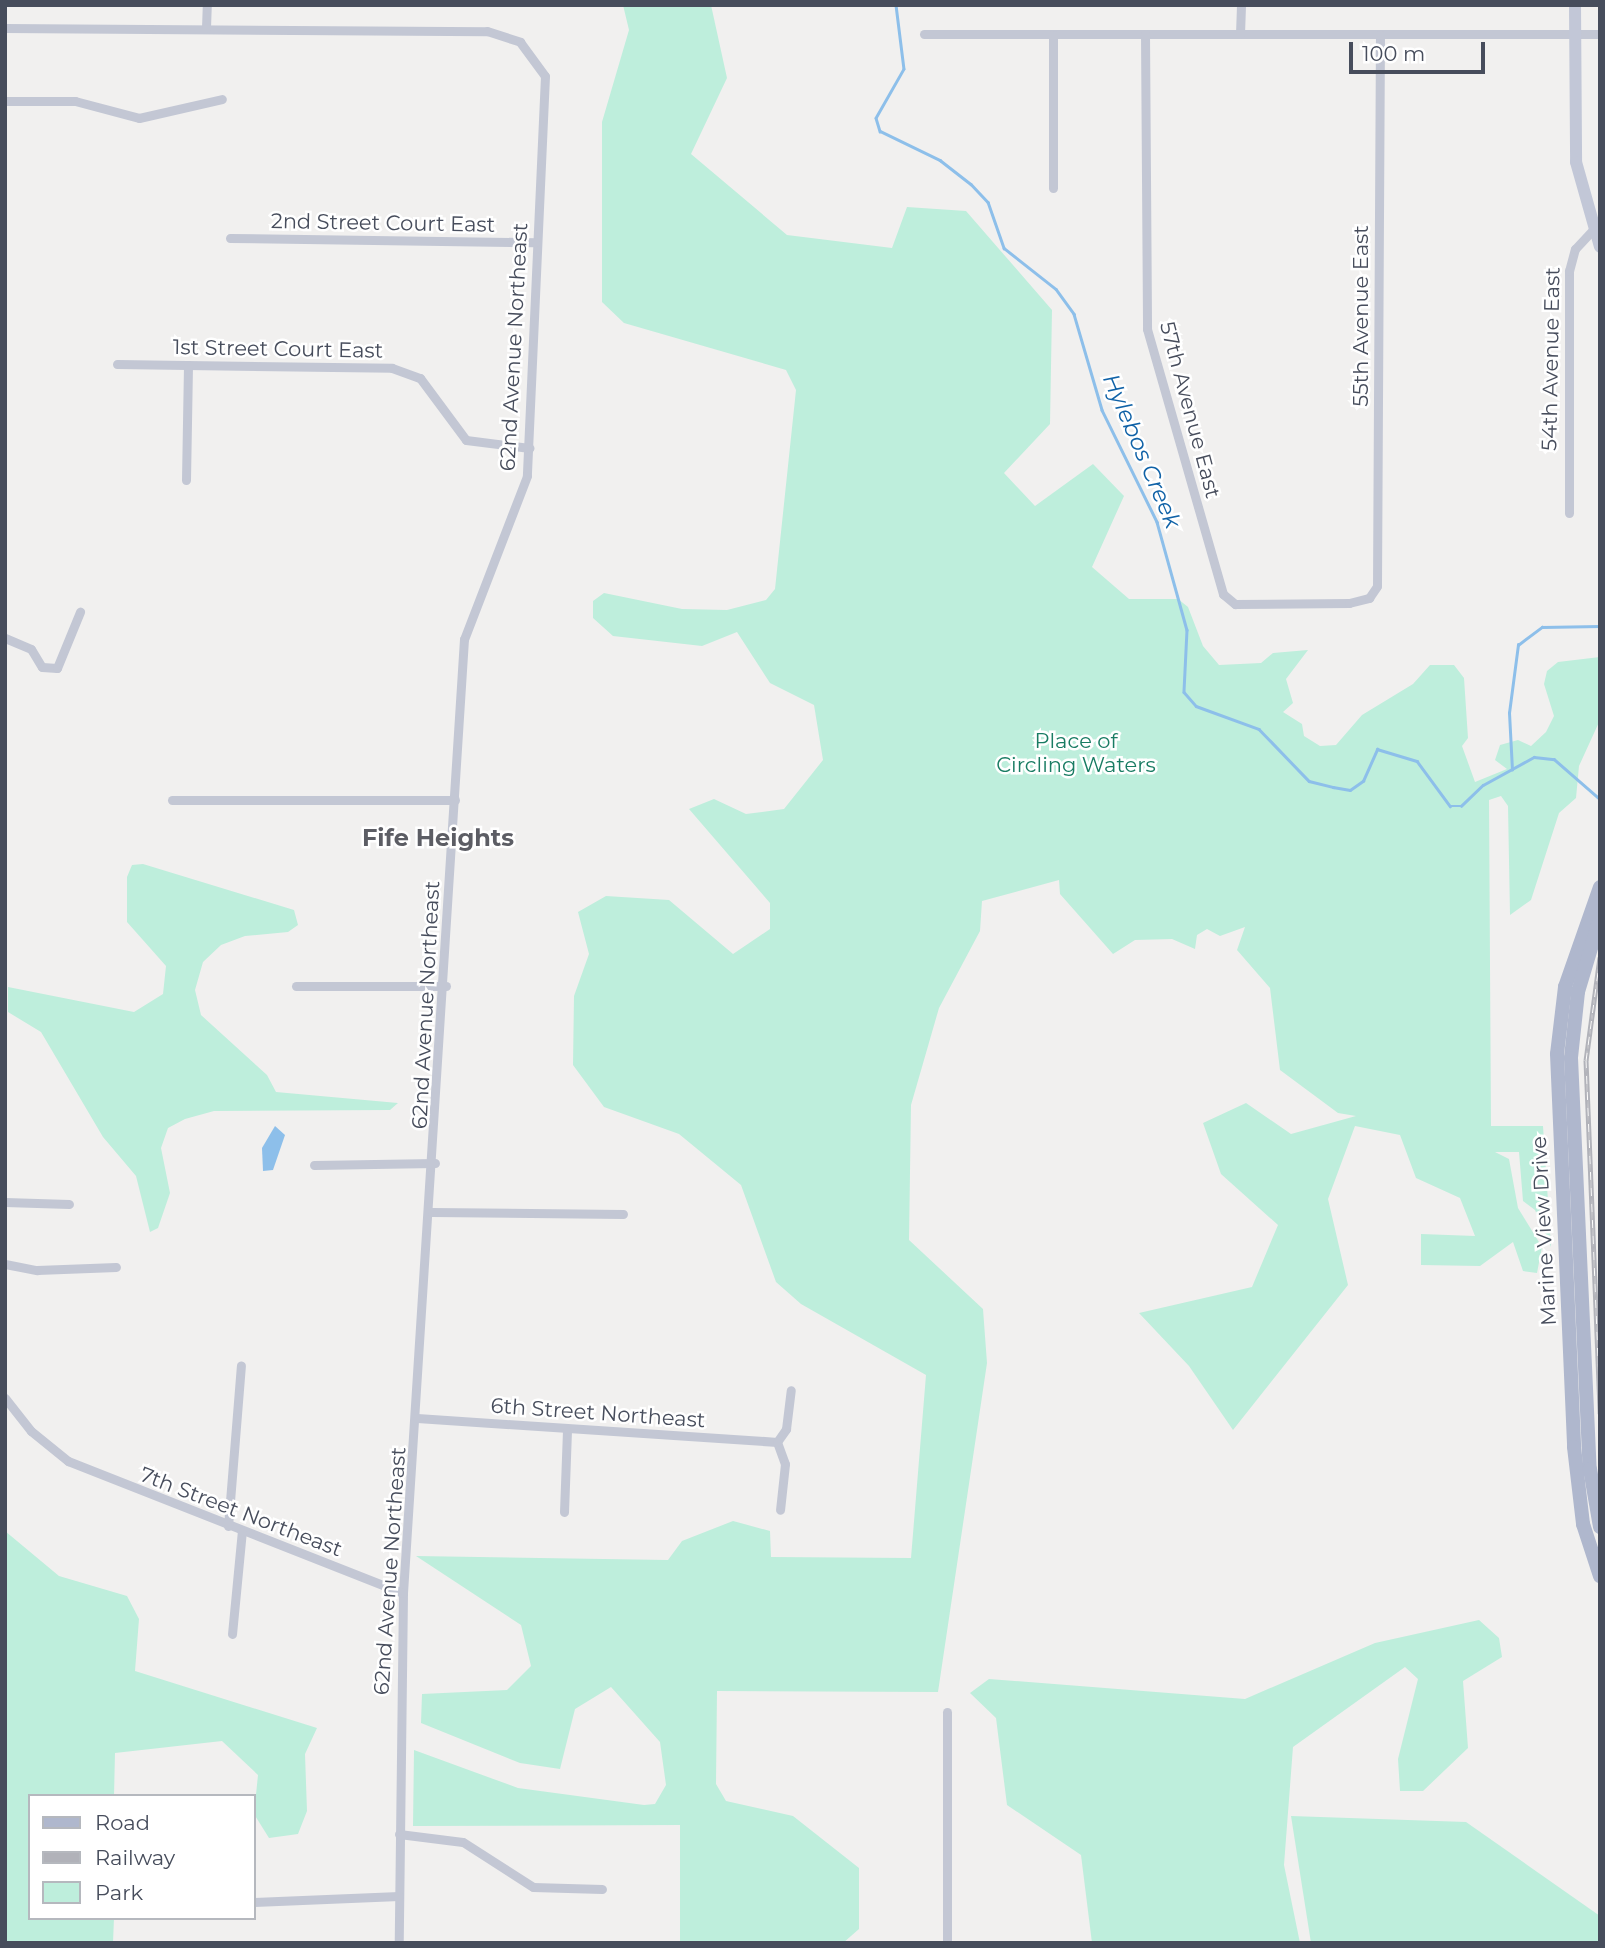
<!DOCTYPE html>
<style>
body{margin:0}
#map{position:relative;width:1605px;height:1948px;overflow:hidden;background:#f1f0ef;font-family:Montserrat,sans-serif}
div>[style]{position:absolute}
.green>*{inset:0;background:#beeedc}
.water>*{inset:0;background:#8dbfea}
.stream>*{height:2.5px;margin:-1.25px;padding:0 1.25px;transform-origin:1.25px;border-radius:1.25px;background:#8dbfea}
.minor>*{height:9px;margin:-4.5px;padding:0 4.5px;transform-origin:4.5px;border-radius:4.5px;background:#c3c7d4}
.secondary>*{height:12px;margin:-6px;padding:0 6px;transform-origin:6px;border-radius:6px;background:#c2c7d7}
.primary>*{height:14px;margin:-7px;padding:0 7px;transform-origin:7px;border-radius:7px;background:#afb7cd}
.rail>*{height:5px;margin-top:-2.5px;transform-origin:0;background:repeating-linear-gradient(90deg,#fff 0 8px,#b1b2b9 0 16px);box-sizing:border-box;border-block:2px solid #b1b2b9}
span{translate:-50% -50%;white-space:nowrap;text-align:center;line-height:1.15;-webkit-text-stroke:5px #fff;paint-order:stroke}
.street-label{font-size:21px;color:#474d5c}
.park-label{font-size:21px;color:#197c63}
.water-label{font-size:23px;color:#1062a7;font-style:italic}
.quarter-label{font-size:24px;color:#5c5d64;font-weight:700}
.frame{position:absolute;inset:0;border:7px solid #474d5c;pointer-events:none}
.legend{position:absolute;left:28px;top:1794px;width:228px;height:126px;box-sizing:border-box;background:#fff;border:2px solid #b5b8be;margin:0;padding:9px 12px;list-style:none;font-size:21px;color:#474d5c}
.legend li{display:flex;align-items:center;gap:14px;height:35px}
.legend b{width:35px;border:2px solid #b5b8be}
.scale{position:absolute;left:1349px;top:42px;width:136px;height:32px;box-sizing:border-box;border:4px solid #474d5c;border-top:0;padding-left:9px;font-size:21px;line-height:24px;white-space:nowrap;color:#474d5c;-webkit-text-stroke:5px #fff;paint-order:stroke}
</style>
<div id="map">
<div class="green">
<div style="clip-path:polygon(623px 5px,711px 5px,727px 78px,691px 154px,787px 235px,892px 248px,907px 207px,966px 211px,1052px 310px,1050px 424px,1004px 473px,1035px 506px,1093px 464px,1124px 496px,1092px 567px,1129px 599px,1178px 599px,1188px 607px,1203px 646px,1219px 665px,1261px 663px,1273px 653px,1308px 650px,1286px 679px,1293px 703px,1283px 712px,1302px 724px,1304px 736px,1320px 746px,1336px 745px,1362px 715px,1413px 684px,1430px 665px,1454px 665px,1464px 678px,1468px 738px,1462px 746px,1475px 782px,1507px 769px,1495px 760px,1500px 745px,1518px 740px,1531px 746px,1546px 732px,1554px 716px,1544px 684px,1547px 671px,1558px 662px,1600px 657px,1600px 720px,1579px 766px,1576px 798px,1559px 813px,1531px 900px,1510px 915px,1508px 806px,1501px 796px,1489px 800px,1491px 1126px,1543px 1126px,1551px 1247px,1535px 1210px,1523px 1201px,1519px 1152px,1495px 1152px,1509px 1159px,1518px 1208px,1542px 1247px,1537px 1273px,1523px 1271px,1513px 1242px,1480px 1266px,1421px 1265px,1421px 1234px,1475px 1236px,1460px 1198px,1416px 1178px,1400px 1135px,1355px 1126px,1328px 1199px,1348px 1285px,1233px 1430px,1189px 1366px,1139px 1313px,1252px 1287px,1278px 1225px,1221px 1174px,1203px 1123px,1246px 1103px,1291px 1134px,1356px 1116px,1338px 1113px,1280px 1070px,1270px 988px,1237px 950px,1245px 927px,1220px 936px,1207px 929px,1197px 935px,1195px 949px,1172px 939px,1135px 940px,1113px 954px,1060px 894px,1059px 880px,982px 901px,980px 931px,939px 1008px,911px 1105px,909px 1240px,983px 1309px,987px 1363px,938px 1692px,717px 1691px,716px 1784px,726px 1801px,793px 1816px,859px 1868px,859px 1929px,843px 1943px,680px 1943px,680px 1825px,413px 1826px,414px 1750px,518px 1788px,644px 1805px,655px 1804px,666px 1785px,660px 1742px,611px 1687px,575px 1709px,560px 1769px,520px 1763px,421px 1723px,422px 1694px,507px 1690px,531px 1666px,521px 1625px,416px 1556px,668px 1560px,682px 1541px,733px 1521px,770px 1531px,771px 1557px,911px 1558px,926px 1375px,801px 1304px,776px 1282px,741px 1185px,679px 1134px,604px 1107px,573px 1065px,574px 996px,589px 954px,578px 912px,606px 896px,669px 900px,733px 954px,770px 929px,770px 903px,689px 809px,714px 799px,746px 814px,784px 809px,823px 760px,814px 705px,770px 683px,737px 632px,702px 646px,613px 636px,593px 618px,593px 601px,604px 593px,682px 609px,727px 610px,766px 600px,775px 589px,796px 390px,786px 370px,624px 323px,602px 302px,602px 122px,629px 30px)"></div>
<div style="clip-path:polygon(143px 864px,294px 910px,298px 925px,288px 932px,245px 936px,221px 945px,203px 962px,195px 990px,201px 1015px,267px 1075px,276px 1092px,398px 1103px,390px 1110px,214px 1111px,185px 1119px,168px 1128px,161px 1148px,170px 1193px,158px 1228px,150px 1232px,136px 1176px,103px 1137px,41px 1032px,8px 1012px,8px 987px,134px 1012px,163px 994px,166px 966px,127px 922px,127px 877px,132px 865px)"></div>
<div style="clip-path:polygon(5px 1531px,59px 1576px,127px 1596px,139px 1619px,135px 1671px,317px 1728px,305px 1754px,307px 1811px,298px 1834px,269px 1838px,254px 1814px,258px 1775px,222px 1741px,115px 1753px,114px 1796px,30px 1796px,30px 1918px,114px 1918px,113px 1943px,5px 1943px)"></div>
<div style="clip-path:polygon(1479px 1620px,1499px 1638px,1502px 1657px,1463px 1681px,1468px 1748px,1423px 1791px,1400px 1791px,1398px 1759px,1418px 1679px,1405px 1667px,1293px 1747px,1284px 1865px,1300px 1943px,1092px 1943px,1081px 1855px,1007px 1805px,996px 1718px,970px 1693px,989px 1679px,1245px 1699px,1375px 1643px)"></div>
<div style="clip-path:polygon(1291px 1816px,1466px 1822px,1600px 1916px,1600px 1943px,1311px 1943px)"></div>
</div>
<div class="water">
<div style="clip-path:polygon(275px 1126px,285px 1135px,273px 1170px,263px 1171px,262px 1148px)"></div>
</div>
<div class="stream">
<div style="left:896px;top:5px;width:64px;rotate:82.9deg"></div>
<div style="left:904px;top:69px;width:56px;rotate:119.7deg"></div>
<div style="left:876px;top:118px;width:14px;rotate:73deg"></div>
<div style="left:880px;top:131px;width:67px;rotate:25.8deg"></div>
<div style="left:940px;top:160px;width:39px;rotate:38deg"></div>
<div style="left:971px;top:184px;width:25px;rotate:47deg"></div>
<div style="left:988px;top:202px;width:49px;rotate:70.8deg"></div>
<div style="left:1004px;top:248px;width:66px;rotate:38.3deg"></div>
<div style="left:1056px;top:289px;width:31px;rotate:54deg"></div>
<div style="left:1074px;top:314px;width:100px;rotate:73.7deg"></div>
<div style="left:1102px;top:410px;width:125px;rotate:63.8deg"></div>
<div style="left:1157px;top:522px;width:112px;rotate:74.5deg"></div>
<div style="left:1187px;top:630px;width:62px;rotate:92.8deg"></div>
<div style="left:1184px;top:692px;width:18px;rotate:49deg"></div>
<div style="left:1196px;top:706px;width:67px;rotate:20.1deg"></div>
<div style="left:1259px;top:729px;width:72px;rotate:46.1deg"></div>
<div style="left:1309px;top:781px;width:25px;rotate:14deg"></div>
<div style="left:1333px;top:787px;width:17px;rotate:10deg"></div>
<div style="left:1350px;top:790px;width:16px;rotate:-35deg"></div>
<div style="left:1363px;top:781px;width:35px;rotate:-66deg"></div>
<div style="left:1377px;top:749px;width:42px;rotate:16.7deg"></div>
<div style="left:1417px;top:761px;width:56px;rotate:53.7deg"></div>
<div style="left:1450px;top:806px;width:11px"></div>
<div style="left:1461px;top:806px;width:30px;rotate:-44deg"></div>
<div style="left:1483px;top:785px;width:58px;rotate:-28.8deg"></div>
<div style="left:1534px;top:757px;width:20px;rotate:6deg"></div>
<div style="left:1554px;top:759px;width:61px;rotate:41deg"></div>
<div style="left:1512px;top:770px;width:57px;rotate:-93deg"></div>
<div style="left:1509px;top:713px;width:69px;rotate:-82.5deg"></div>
<div style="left:1518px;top:645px;width:30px;rotate:-37deg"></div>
<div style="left:1542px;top:627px;width:58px;rotate:-1deg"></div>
</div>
<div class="minor">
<div style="left:5px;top:28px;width:482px;rotate:0.4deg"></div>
<div style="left:487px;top:31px;width:35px;rotate:18deg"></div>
<div style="left:520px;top:42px;width:42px;rotate:53.7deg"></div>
<div style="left:545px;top:76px;width:400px;rotate:92.6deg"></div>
<div style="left:527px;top:476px;width:175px;rotate:111.1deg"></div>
<div style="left:464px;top:639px;width:956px;rotate:93.66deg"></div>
<div style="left:403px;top:1593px;width:350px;rotate:90.7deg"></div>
<div style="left:206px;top:28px;width:23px;rotate:-88deg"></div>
<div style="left:924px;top:34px;width:676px"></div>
<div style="left:1145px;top:34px;width:295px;rotate:89.6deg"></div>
<div style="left:1147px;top:329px;width:276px;rotate:74deg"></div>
<div style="left:1223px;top:594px;width:16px;rotate:40deg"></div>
<div style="left:1235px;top:604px;width:114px;rotate:-0.5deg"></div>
<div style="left:1349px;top:603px;width:21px;rotate:-14deg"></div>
<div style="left:1369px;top:598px;width:14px;rotate:-56deg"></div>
<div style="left:1377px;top:586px;width:551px;rotate:-89.69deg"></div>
<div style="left:1240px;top:34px;width:29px;rotate:-88deg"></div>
<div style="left:5px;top:101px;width:70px"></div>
<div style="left:75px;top:101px;width:66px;rotate:14.9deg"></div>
<div style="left:139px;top:118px;width:85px;rotate:-12.9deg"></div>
<div style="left:1053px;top:188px;width:153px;rotate:-90deg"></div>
<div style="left:230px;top:238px;width:305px;rotate:0.8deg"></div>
<div style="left:117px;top:364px;width:275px;rotate:0.8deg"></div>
<div style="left:392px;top:368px;width:30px;rotate:20deg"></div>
<div style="left:420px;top:378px;width:77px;rotate:53.4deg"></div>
<div style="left:466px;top:440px;width:64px;rotate:7.2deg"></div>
<div style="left:186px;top:480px;width:115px;rotate:-89deg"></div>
<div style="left:1569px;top:513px;width:242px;rotate:-90deg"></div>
<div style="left:1569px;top:271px;width:23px;rotate:-75deg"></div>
<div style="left:1575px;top:249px;width:26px;rotate:-47deg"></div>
<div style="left:5px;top:638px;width:28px;rotate:23deg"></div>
<div style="left:31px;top:649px;width:21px;rotate:59deg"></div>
<div style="left:42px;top:667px;width:15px;rotate:4deg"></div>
<div style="left:57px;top:668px;width:61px;rotate:-67.7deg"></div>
<div style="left:172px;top:800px;width:283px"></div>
<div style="left:296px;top:986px;width:150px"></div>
<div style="left:314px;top:1165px;width:121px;rotate:-0.9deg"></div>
<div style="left:5px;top:1202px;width:64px;rotate:1.8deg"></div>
<div style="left:432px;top:1212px;width:191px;rotate:0.6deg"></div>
<div style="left:5px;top:1264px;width:33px;rotate:11deg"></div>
<div style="left:37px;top:1270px;width:79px;rotate:-2.2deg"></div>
<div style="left:5px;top:1398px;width:42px;rotate:51.8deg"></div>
<div style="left:31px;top:1431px;width:48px;rotate:39deg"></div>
<div style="left:68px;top:1461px;width:360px;rotate:21.5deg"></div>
<div style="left:417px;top:1418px;width:361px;rotate:3.8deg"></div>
<div style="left:777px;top:1442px;width:23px;rotate:70deg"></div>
<div style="left:785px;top:1464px;width:46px;rotate:96.2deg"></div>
<div style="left:777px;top:1442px;width:16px;rotate:-55deg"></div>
<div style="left:786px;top:1429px;width:39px;rotate:-83deg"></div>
<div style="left:564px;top:1512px;width:81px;rotate:-87.9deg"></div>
<div style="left:228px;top:1526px;width:161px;rotate:-85.4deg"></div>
<div style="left:232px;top:1634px;width:103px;rotate:-84.5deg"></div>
<div style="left:399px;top:1834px;width:64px;rotate:7.1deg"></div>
<div style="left:463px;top:1842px;width:83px;rotate:32.7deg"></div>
<div style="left:533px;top:1887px;width:69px;rotate:1.7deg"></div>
<div style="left:254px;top:1902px;width:145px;rotate:-2.4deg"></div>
<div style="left:947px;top:1943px;width:231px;rotate:-90deg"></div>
</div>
<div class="secondary">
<div style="left:1575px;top:5px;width:157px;rotate:89.6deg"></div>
<div style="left:1576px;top:162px;width:88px;rotate:74.2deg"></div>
</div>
<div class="primary">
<div style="left:1600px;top:887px;width:106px;rotate:109.3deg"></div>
<div style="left:1565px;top:987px;width:67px;rotate:96.8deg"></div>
<div style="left:1557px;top:1054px;width:393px;rotate:87.5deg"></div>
<div style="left:1574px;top:1447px;width:78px;rotate:83.3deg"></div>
<div style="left:1583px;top:1524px;width:55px;rotate:71.9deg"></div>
<div style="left:1600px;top:918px;width:77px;rotate:106.6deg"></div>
<div style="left:1578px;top:992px;width:66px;rotate:96.1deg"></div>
<div style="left:1571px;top:1058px;width:411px;rotate:87.4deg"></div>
<div style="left:1590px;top:1469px;width:59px;rotate:80.2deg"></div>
</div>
<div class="rail">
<div style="left:1600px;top:957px;width:104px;rotate:97.7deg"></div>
<div style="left:1586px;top:1060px;width:354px;rotate:87.7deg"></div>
</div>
<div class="street-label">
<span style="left:383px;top:223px;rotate:1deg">2nd Street Court East</span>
<span style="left:1361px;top:316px;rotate:-90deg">55th Avenue East</span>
<span style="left:514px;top:347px;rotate:-87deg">62nd Avenue Northeast</span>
<span style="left:278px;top:349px;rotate:1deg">1st Street Court East</span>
<span style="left:1551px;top:359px;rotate:-89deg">54th Avenue East</span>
<span style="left:1190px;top:410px;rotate:75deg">57th Avenue East</span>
<span style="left:426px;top:1005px;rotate:-87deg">62nd Avenue Northeast</span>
<span style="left:1544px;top:1231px;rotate:-93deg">Marine View Drive</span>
<span style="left:598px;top:1413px;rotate:4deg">6th Street Northeast</span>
<span style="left:241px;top:1512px;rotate:21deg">7th Street Northeast</span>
<span style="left:390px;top:1571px;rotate:-86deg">62nd Avenue Northeast</span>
</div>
<div class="park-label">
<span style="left:1076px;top:753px">Place of<br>Circling Waters</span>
</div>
<div class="water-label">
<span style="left:1142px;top:451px;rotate:67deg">Hylebos Creek</span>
</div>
<div class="quarter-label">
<span style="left:438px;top:838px">Fife Heights</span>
</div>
<div class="frame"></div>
<ul class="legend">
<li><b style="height:9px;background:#afb7cd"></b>Road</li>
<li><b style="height:9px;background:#b1b2b9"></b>Railway</li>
<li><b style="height:19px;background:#beeedc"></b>Park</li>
</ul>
<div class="scale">100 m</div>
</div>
